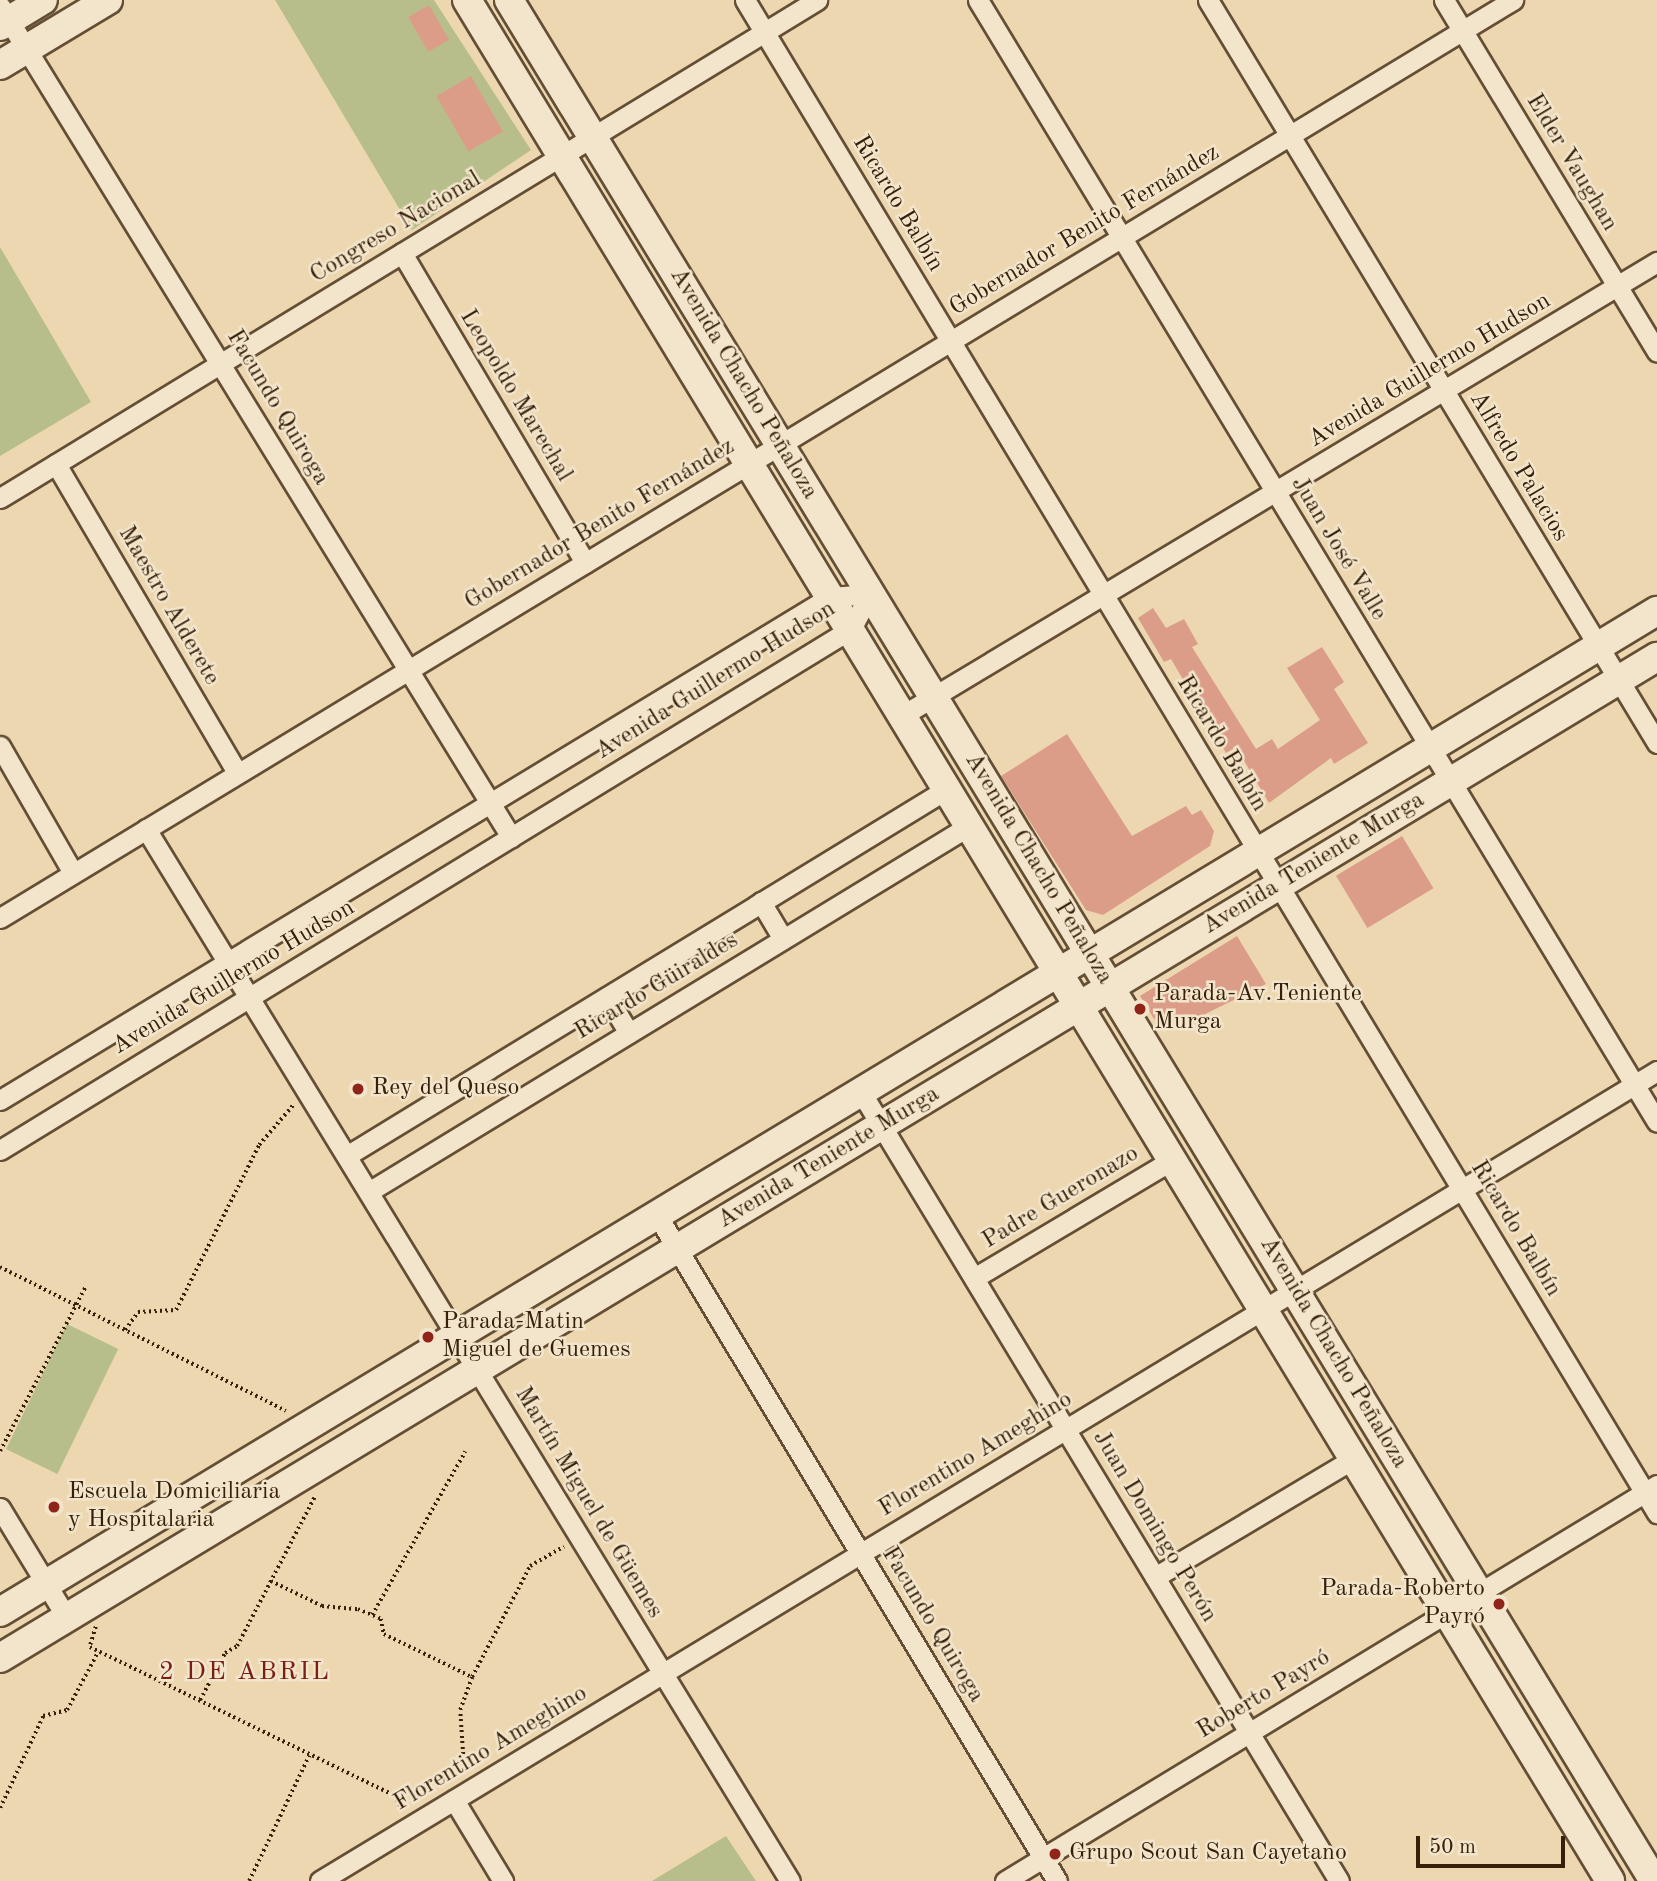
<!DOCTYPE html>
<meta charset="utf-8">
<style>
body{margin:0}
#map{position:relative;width:1657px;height:1881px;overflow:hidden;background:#ecd7b1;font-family:"Old Standard TT",serif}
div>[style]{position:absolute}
.green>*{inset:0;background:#b8be8b;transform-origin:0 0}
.building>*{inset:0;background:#dc9d88;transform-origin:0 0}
.path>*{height:3.5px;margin-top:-1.75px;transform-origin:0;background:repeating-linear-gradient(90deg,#36200a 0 2px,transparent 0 5.5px)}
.roads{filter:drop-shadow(2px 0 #644e34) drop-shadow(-2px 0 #644e34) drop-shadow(0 2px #644e34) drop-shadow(0 -2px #644e34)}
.street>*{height:19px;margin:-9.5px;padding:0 9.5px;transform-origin:9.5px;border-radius:9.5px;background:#f3e5cc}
.secondary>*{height:28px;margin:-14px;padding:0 14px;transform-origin:14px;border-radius:14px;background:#f3e5cc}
.dots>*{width:19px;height:19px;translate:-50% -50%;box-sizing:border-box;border:4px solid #f3e5cc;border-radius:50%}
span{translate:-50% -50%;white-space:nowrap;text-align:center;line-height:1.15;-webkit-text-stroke:5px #f3e5cc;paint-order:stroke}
.street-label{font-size:24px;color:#36200a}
.poi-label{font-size:24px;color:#36200a}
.left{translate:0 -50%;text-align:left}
.right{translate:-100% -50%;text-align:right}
.neighbourhood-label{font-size:26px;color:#7a1f14;letter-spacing:2px}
.scale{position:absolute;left:1416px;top:1836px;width:149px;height:32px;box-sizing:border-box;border:4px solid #36200a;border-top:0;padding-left:9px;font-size:21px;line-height:24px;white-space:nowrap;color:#36200a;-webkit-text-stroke:5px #f3e5cc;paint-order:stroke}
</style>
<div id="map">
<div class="green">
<div style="clip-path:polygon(275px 0,434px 0,531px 150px,412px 230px)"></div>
<div style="clip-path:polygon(0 247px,91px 402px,0 456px)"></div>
<div style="left:67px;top:1324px;width:57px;height:139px;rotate:26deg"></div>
<div style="clip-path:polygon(726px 1836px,756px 1881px,652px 1881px)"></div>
</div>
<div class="building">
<div style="left:429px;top:5px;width:40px;height:24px;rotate:60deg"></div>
<div style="left:471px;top:76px;width:64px;height:40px;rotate:60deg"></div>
<div style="clip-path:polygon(1153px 608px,1166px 628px,1184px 619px,1198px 644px,1192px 647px,1256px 749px,1272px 739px,1278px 749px,1320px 720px,1287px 668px,1322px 647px,1344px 682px,1334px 689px,1368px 743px,1334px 764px,1331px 758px,1269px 803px,1236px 747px,1226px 753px,1171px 659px,1164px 662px,1138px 618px)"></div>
<div style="clip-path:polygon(1067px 734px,1132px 836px,1186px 806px,1192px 815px,1201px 810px,1214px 831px,1210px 846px,1103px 915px,1086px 910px,1001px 776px)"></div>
<div style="left:1402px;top:836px;width:61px;height:77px;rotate:59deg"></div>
<div style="clip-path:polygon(1237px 936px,1266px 984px,1179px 1027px,1173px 1017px,1154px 1019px,1140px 996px)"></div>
</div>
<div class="path">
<div style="left:0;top:1267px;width:320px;rotate:26.7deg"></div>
<div style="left:125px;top:1330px;width:22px;rotate:-54deg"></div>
<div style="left:138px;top:1312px;width:38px;rotate:-3deg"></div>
<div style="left:176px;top:1310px;width:185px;rotate:-63.3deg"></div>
<div style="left:259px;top:1145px;width:54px;rotate:-49.5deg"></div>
<div style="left:0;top:1451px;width:186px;rotate:-62.5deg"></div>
<div style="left:271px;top:1581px;width:57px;rotate:26.1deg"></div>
<div style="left:322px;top:1606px;width:36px;rotate:5deg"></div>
<div style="left:358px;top:1609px;width:25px;rotate:23deg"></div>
<div style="left:381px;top:1619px;width:15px;rotate:79deg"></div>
<div style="left:384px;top:1634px;width:98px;rotate:26deg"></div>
<div style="left:372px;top:1615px;width:188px;rotate:-60.3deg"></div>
<div style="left:96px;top:1627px;width:21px;rotate:107deg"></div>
<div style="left:90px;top:1647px;width:338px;rotate:26deg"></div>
<div style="left:394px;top:1795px;width:16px;rotate:60deg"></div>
<div style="left:200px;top:1700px;width:53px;rotate:-62deg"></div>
<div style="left:225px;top:1653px;width:14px;rotate:-30deg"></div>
<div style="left:237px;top:1646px;width:169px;rotate:-62.5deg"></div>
<div style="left:464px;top:1771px;width:61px;rotate:-93.8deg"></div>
<div style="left:460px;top:1710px;width:35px;rotate:-70deg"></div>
<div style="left:472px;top:1677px;width:125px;rotate:-62.4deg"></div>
<div style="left:530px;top:1566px;width:39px;rotate:-30deg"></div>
<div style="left:0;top:1808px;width:102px;rotate:-64.9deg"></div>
<div style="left:43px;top:1716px;width:25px;rotate:-14deg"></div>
<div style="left:67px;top:1710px;width:66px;rotate:-61.9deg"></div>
<div style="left:249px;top:1881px;width:139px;rotate:-64.4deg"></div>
</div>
<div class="roads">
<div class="street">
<div style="left:745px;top:0;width:1767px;rotate:58.92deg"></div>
<div style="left:978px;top:0;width:1311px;rotate:58.82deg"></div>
<div style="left:1208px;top:0;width:868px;rotate:58.86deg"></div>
<div style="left:1444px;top:0;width:411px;rotate:58.8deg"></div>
<div style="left:0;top:6px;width:976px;rotate:58.41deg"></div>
<div style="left:402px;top:253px;width:360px;rotate:59.4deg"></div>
<div style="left:56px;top:464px;width:358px;rotate:59.6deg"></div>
<div style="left:0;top:498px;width:957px;rotate:-31.36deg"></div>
<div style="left:903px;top:715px;width:880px;rotate:-31deg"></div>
<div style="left:0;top:746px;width:146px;rotate:60.1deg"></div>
<div style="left:146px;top:829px;width:1233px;rotate:58.53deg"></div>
<div style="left:761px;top:902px;width:43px;rotate:59.3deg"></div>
<div style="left:0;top:918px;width:1770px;rotate:-31.25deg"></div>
<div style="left:607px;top:997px;width:42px;rotate:58.6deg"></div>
<div style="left:861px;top:1092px;width:922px;rotate:58.79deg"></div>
<div style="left:0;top:1100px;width:971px;rotate:-31.22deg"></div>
<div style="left:830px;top:597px;width:40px;rotate:-4.3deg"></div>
<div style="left:0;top:1150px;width:998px;rotate:-31.48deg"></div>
<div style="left:851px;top:629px;width:40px;rotate:-62deg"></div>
<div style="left:348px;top:1155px;width:702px;rotate:-31.43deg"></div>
<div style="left:370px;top:1191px;width:701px;rotate:-31.36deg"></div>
<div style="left:657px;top:1215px;width:777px;rotate:59.01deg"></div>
<div style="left:974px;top:1278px;width:230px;rotate:-30.8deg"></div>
<div style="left:0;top:1508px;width:129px;rotate:58.7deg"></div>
<div style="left:1155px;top:1577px;width:230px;rotate:-30.8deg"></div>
<div style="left:454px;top:1800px;width:95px;rotate:58.8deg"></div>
<div style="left:320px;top:1881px;width:1563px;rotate:-31.21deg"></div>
<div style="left:1005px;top:1881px;width:763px;rotate:-31.27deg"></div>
</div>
<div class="secondary">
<div style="left:467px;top:0;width:2201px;rotate:58.71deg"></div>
<div style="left:509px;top:0;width:2202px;rotate:58.67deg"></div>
<div style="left:0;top:26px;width:50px;rotate:-31.2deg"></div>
<div style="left:0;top:65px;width:126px;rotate:-31deg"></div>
<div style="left:0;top:1612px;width:1936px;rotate:-31.14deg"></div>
<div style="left:0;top:1658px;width:1936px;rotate:-31.14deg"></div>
</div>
</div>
<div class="dots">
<div style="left:1140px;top:1009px;background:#8f2418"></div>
<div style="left:358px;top:1089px;background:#8f2418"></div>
<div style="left:428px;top:1337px;background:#8f2418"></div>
<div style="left:54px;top:1507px;background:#8f2418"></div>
<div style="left:1499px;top:1604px;background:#8f2418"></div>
<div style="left:1055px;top:1854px;background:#8f2418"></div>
</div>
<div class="street-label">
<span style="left:1571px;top:163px;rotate:59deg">Elder Vaughan</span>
<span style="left:897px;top:204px;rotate:59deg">Ricardo Balbín</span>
<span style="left:396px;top:228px;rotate:-31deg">Congreso Nacional</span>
<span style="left:1085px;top:231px;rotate:-31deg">Gobernador Benito Fernández</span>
<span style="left:1430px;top:371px;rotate:-31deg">Avenida Guillermo Hudson</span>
<span style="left:743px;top:384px;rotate:59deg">Avenida Chacho Peñaloza</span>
<span style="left:515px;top:396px;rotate:59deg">Leopoldo Marechal</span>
<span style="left:277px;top:408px;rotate:59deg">Facundo Quiroga</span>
<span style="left:1518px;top:467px;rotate:59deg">Alfredo Palacios</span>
<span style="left:600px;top:525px;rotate:-31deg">Gobernador Benito Fernández</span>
<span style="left:1338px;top:549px;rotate:59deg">Juan José Valle</span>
<span style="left:168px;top:606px;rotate:60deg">Maestro Alderete</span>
<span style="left:716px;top:681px;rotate:-32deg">Avenida Guillermo Hudson</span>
<span style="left:1221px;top:744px;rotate:59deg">Ricardo Balbín</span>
<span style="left:1314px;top:864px;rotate:-31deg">Avenida Teniente Murga</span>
<span style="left:1038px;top:869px;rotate:59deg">Avenida Chacho Peñaloza</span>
<span style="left:234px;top:978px;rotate:-31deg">Avenida Guillermo Hudson</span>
<span style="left:657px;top:987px;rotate:-31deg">Ricardo Güiraldes</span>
<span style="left:829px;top:1158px;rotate:-31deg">Avenida Teniente Murga</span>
<span style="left:1061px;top:1198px;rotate:-31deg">Padre Gueronazo</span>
<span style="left:1515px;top:1229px;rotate:59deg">Ricardo Balbín</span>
<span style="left:1333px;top:1353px;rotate:59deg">Avenida Chacho Peñaloza</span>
<span style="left:976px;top:1455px;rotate:-31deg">Florentino Ameghino</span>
<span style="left:588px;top:1503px;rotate:59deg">Martín Miguel de Güemes</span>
<span style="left:1154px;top:1527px;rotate:59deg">Juan Domingo Perón</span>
<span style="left:932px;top:1625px;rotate:59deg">Facundo Quiroga</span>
<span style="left:1264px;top:1695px;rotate:-31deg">Roberto Payró</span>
<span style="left:491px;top:1749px;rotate:-31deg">Florentino Ameghino</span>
</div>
<div class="poi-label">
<span class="left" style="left:1154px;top:1009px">Parada-Av.Teniente<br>Murga</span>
<span class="left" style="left:372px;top:1089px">Rey del Queso</span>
<span class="left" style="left:442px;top:1337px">Parada-Matin<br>Miguel de Guemes</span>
<span class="left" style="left:68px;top:1507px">Escuela Domiciliaria<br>y Hospitalaria</span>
<span class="right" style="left:1485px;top:1604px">Parada-Roberto<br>Payró</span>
<span class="left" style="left:1069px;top:1854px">Grupo Scout San Cayetano</span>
</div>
<div class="neighbourhood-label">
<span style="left:245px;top:1673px">2 DE ABRIL</span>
</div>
<div class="scale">50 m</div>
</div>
